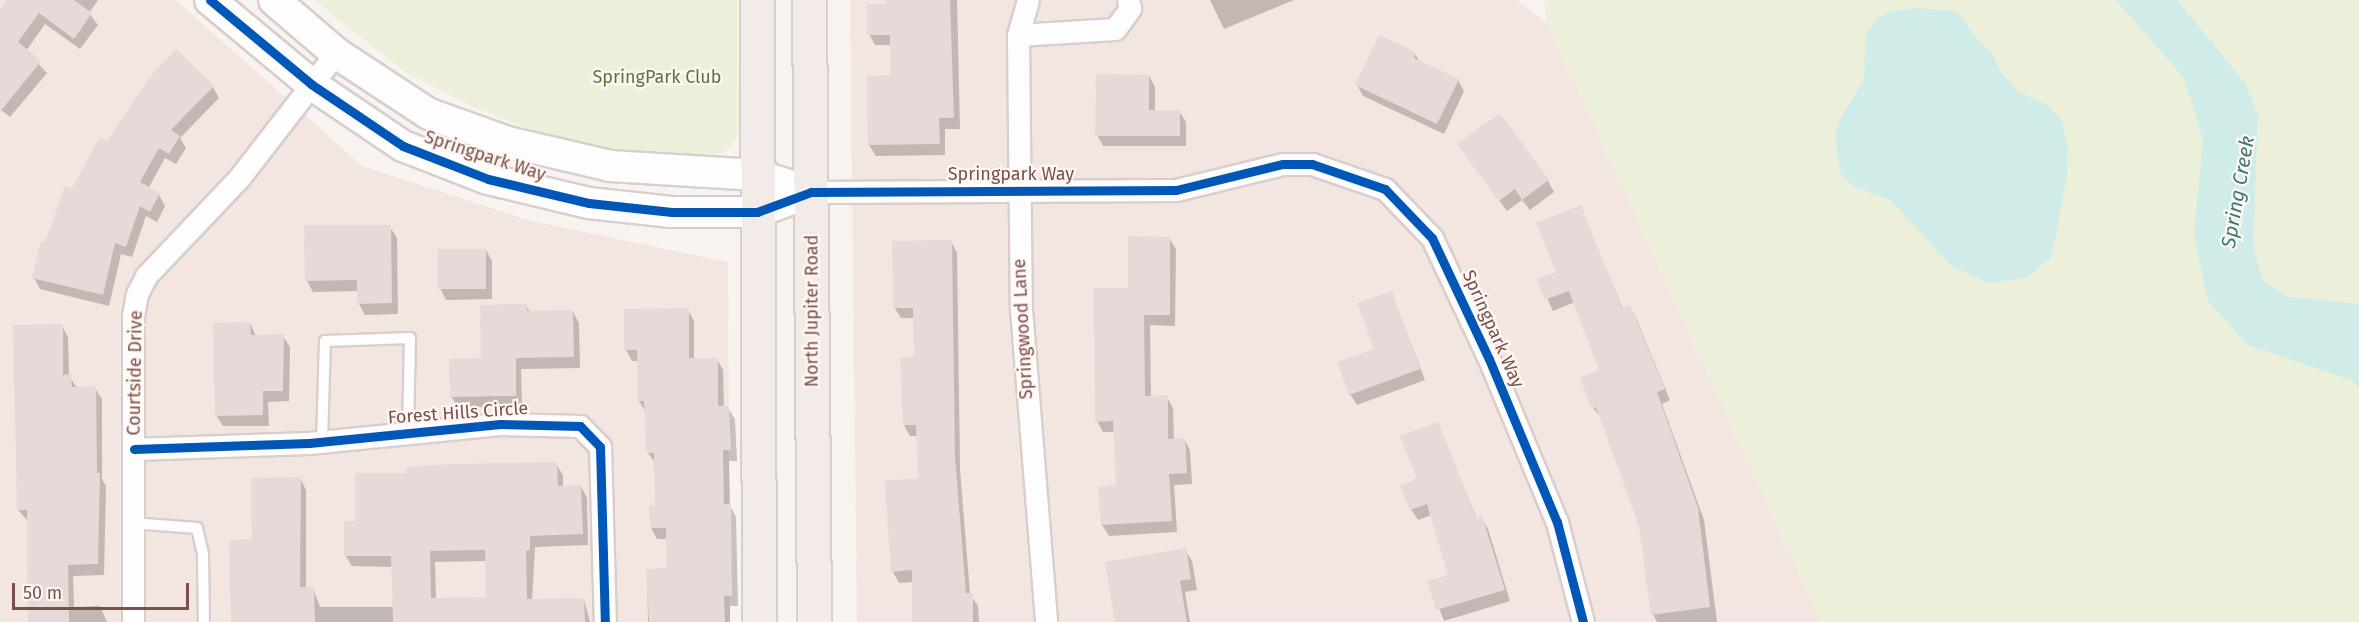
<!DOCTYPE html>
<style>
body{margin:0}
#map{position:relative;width:2359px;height:622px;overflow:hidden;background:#f9f3f0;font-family:"Fira Sans",sans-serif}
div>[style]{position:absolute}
.residential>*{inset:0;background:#f3e5df}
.green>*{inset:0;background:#ecf0da}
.water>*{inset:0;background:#d0ece8}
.shadow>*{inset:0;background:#0003}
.building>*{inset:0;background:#e6d9d7;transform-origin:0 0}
.roads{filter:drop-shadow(2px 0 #d9cecc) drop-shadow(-2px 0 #d9cecc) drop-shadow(0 2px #d9cecc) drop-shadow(0 -2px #d9cecc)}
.lane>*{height:10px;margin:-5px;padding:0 5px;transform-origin:5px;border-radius:5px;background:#fefdfd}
.street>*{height:21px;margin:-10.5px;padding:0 10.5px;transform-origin:10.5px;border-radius:10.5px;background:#fefdfd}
.secondary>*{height:30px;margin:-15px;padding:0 15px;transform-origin:15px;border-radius:15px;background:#fefdfd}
.primary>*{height:33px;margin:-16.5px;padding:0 16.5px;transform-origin:16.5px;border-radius:16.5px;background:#f3ebe8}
.cycleway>*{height:9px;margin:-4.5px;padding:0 4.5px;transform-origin:4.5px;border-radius:4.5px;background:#0057b8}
span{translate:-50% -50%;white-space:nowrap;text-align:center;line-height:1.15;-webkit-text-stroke:4.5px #fff7f3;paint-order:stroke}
.park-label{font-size:18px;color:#5c753d}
.street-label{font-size:18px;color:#7b504c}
.water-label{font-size:20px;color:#3b7972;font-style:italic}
.scale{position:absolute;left:12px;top:583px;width:177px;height:27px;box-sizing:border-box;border:3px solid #7b504c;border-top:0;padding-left:8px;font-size:18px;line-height:21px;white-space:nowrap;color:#7b504c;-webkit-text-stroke:4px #fff7f3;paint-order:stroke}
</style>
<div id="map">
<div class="residential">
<div style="clip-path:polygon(0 0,176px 0,362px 166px,531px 221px,728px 262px,730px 622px,0 622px)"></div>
<div style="clip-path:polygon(850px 0,1517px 0,1547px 23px,1821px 622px,857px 622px)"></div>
</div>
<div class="green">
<div style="clip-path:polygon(314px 0,737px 0,738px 133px,728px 150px,707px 158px,627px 153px,545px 135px,473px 107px,402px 70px)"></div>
<div style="clip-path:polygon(1544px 0,2359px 0,2359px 622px,1821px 622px,1547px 23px)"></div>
</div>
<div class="water">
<div style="clip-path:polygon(2116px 0,2177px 0,2245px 83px,2258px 117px,2253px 248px,2263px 280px,2288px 297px,2359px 304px,2359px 387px,2351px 380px,2248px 345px,2208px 301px,2194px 235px,2203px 140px,2184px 78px)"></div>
<div style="clip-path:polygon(1918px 8px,1958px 12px,1976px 39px,1992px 52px,2001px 72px,2018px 92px,2046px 104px,2062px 121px,2068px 150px,2067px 174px,2056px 236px,2050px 259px,2025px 278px,1989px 283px,1952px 266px,1890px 200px,1855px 187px,1841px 175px,1835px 137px,1839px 121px,1864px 79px,1865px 35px,1876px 19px,1892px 11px)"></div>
</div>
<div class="shadow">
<div style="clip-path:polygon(8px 0,98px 0,89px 13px,98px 25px,80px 49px,45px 24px,26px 51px,47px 73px,10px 117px,0 109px,0 16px)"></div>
<div style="clip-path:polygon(888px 0,957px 0,960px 129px,945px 129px,945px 155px,876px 156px,869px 145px,891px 77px,892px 45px,875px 45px,869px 34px)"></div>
<div style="clip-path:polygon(1210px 0,1294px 0,1224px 29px)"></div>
<div style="clip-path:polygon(1415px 54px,1420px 62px,1458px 80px,1464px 91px,1444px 134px,1363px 96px,1357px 85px)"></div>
<div style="clip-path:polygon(1149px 76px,1155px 87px,1155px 111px,1179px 111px,1186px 122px,1186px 146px,1103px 146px,1097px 135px)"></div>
<div style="clip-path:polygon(213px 87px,219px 98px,180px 138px,186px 148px,176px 164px,165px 158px,148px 189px,159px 195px,165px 206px,157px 222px,146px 216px,132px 257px,121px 254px,109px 306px,40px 289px,34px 278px,46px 244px,73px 190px,107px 143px)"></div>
<div style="clip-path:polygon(1466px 156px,1548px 181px,1554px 192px,1530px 210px,1522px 200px,1507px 211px)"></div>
<div style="clip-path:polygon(1580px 207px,1623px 309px,1630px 307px,1636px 318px,1670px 400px,1662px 404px,1704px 520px,1717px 622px,1657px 622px,1653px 614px,1640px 525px,1602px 418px,1593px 408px,1601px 371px,1575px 302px,1553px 311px,1539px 280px,1558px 273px)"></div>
<div style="clip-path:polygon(390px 227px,397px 238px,398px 314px,365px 315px,359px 304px,358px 291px,313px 292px,307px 281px)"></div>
<div style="clip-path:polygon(1169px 238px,1176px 249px,1175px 326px,1150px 325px,1151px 397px,1167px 397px,1173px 408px,1174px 440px,1184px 439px,1190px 450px,1192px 484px,1174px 485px,1177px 532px,1109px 536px,1102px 525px,1118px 487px,1115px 432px,1103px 432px,1097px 421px,1130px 289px)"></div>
<div style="clip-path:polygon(951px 241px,957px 253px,960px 469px,970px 594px,978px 606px,979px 622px,913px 622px,913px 582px,899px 583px,893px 572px,919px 480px,918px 436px,910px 436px,904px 425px,916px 359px,915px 318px,901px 318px,894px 307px)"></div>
<div style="clip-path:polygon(486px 250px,492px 261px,492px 299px,446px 300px,440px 288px)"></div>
<div style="clip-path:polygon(1391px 292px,1425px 380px,1357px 405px,1350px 394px,1376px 349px)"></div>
<div style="clip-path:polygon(526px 305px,530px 312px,573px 312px,579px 323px,580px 368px,521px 369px,522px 406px,458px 408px,451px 396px)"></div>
<div style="clip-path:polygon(688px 310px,694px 321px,694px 360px,717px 359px,723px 370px,724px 408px,728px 408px,735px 419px,737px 461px,729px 461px,730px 505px,736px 517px,738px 606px,730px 606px,730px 622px,648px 622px,647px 570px,668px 570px,667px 539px,657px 539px,651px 528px,657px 507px,656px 464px,648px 453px,646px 413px,639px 401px,639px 361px,632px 361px,626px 350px)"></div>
<div style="clip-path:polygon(250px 323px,256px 336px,283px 336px,290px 347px,289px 401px,268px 402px,269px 426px,223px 426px,216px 415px)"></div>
<div style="clip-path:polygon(15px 326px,62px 326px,68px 337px,69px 376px,77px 388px,95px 388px,102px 399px,102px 479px,106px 486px,104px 575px,73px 576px,74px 607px,100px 606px,107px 622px,30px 622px,28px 521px,18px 510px)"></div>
<div style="clip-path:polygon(1437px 424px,1477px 519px,1481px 518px,1488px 529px,1510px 601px,1444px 621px,1429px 582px,1450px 576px,1432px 515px,1418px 520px,1411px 509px)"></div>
<div style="clip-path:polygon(evenodd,556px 464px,563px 475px,563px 487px,581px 486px,587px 498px,588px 545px,535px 547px,532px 601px,584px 600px,590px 622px,233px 622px,254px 541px,300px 478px,306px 490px,306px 588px,313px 588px,320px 607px,394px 607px,393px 567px,352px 566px,345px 555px,357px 522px,408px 474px,556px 464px,487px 561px,488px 599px,436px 599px,435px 562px,487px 561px)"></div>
<div style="clip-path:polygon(1185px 550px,1192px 561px,1197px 590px,1185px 592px,1190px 622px,1116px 622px)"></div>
</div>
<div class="building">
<div style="clip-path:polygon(6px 0,74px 0,92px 13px,74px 39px,39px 13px,18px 42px,41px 61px,0 112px,0 9px)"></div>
<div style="clip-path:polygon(886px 0,950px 0,954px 118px,939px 118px,940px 144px,868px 145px,867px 76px,890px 75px,890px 35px,867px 35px,867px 4px,886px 4px)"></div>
<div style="clip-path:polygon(1379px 35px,1416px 52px,1414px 58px,1459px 79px,1437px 124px,1355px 85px)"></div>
<div style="clip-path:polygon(176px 49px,214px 86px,171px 130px,180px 136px,169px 154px,159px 148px,140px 182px,160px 193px,150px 212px,140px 206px,126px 247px,115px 243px,103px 295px,32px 278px,41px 241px,45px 242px,65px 186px,72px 188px,100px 137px,107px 141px,149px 78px)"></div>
<div style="clip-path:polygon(1096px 74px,1149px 75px,1149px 110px,1180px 110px,1180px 136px,1095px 136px)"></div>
<div style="clip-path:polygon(1500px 113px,1549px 180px,1522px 200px,1515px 189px,1499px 201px,1457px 144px)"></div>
<div style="clip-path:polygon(1581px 205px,1622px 308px,1630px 305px,1665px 389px,1657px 392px,1698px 508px,1710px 607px,1651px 615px,1639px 526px,1596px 407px,1592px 409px,1580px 378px,1599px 370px,1569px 291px,1545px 300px,1537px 279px,1556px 272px,1536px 223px)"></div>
<div style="clip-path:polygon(304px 225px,391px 225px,392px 303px,357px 304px,357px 280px,305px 281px)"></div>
<div style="clip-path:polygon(1128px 236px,1170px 237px,1170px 315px,1144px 315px,1145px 396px,1168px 395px,1168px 439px,1185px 438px,1187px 473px,1169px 474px,1172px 521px,1101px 525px,1098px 487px,1116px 485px,1113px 421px,1095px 422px,1094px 288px,1128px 288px)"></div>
<div style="clip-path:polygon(952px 240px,955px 457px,966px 593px,973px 593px,973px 622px,912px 622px,912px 570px,891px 572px,885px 481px,918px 478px,916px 425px,903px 425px,900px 358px,914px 357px,913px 308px,893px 308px,892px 241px)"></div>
<div style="left:438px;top:249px;width:48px;height:40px"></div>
<div style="clip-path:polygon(1392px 291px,1420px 369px,1349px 395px,1337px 362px,1374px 349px,1357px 303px)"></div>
<div style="clip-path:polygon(527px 304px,527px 311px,573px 310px,574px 357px,516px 358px,516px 396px,450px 397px,449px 359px,481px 358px,480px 305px)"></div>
<div style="clip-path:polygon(689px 308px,689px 358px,718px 358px,718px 406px,729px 406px,731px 450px,723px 450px,724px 504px,731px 504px,732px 596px,724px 596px,725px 622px,649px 622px,646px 569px,666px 568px,666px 528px,650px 528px,649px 505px,655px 505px,654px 453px,646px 453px,644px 401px,638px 401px,637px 350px,624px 350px,624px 309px)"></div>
<div style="clip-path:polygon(250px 322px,251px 335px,284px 334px,283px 391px,263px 391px,263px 415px,215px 416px,213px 323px)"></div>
<div style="clip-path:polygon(63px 324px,63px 375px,71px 374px,72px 387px,96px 386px,97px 473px,100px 473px,98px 564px,68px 565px,69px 622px,28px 622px,27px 510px,17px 510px,13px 325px)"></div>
<div style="clip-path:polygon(1438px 422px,1476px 518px,1482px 516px,1505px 590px,1436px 610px,1427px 581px,1448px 575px,1427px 504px,1410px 510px,1400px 485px,1417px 479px,1400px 436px)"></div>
<div style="clip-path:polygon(evenodd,557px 462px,558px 486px,581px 485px,583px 534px,530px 536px,530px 550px,526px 551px,527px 599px,584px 598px,585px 622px,393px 622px,391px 556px,344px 556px,344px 521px,355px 521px,355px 473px,406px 473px,406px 467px,454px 464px,557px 462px,485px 550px,486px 597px,431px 598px,430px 551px,485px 550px)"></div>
<div style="clip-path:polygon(301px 477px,300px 587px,314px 587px,315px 622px,231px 622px,229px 540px,252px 539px,251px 478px)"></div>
<div style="clip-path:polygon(1186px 548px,1191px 579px,1180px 581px,1187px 622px,1115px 622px,1105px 562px)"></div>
</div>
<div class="roads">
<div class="lane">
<div style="left:322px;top:442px;width:101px;rotate:-88.3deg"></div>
<div style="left:325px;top:341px;width:85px;rotate:-2deg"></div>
<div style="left:410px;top:338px;width:95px;rotate:91.2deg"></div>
<div style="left:132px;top:523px;width:65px;rotate:4.4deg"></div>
<div style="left:197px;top:528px;width:27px;rotate:77deg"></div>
<div style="left:203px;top:554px;width:68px;rotate:89.2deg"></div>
</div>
<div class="street">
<div style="left:1028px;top:0;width:36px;rotate:106deg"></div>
<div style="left:1018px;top:35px;width:97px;rotate:-3.5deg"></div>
<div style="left:1115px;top:29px;width:26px;rotate:-54deg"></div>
<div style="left:1130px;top:8px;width:8px;rotate:-104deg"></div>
<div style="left:1018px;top:35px;width:274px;rotate:89.4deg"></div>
<div style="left:1021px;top:309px;width:314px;rotate:85.4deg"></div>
<div style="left:811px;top:192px;width:365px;rotate:-0.3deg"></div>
<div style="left:1176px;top:190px;width:110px;rotate:-13.7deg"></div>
<div style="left:1283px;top:164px;width:29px"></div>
<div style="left:1312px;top:164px;width:77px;rotate:18.9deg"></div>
<div style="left:1385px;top:189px;width:68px;rotate:46.2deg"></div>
<div style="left:1432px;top:238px;width:134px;rotate:64.8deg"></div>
<div style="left:1489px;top:359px;width:177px;rotate:67.4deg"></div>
<div style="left:1557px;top:522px;width:103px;rotate:75.4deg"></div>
<div style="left:134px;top:449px;width:175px;rotate:-2deg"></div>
<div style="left:309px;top:443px;width:192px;rotate:-5.7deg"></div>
<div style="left:500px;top:424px;width:80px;rotate:1.4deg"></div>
<div style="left:580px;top:426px;width:29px;rotate:46deg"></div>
<div style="left:600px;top:447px;width:175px;rotate:88.4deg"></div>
<div style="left:133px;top:622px;width:306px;rotate:-90deg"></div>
<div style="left:133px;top:316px;width:22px;rotate:-80deg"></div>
<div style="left:137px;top:294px;width:20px;rotate:-63deg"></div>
<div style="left:146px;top:276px;width:135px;rotate:-46.5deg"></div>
<div style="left:239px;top:178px;width:158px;rotate:-52.2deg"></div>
</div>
<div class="secondary">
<div style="left:210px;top:0;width:131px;rotate:39.7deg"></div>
<div style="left:311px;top:84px;width:111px;rotate:34deg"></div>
<div style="left:403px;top:146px;width:91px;rotate:21.2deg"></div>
<div style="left:488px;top:179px;width:104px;rotate:13.4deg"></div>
<div style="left:589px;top:203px;width:83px;rotate:6.2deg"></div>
<div style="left:672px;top:212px;width:85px"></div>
<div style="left:757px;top:212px;width:58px;rotate:-20.3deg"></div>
<div style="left:274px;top:0;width:82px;rotate:40.5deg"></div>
<div style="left:336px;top:53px;width:111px;rotate:33.3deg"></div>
<div style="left:429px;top:114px;width:84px;rotate:19.5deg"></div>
<div style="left:508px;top:142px;width:105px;rotate:13.2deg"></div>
<div style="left:610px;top:166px;width:147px;rotate:3.5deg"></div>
<div style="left:757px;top:175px;width:57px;rotate:17.5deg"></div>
</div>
<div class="primary">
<div style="left:757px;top:0;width:622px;rotate:89.82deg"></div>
<div style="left:809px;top:0;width:622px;rotate:89.54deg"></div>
</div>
</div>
<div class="cycleway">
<div style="left:210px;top:0;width:131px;rotate:39.7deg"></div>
<div style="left:311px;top:84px;width:111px;rotate:34deg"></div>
<div style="left:403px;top:146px;width:91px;rotate:21.2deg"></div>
<div style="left:488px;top:179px;width:104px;rotate:13.4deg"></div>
<div style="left:589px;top:203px;width:83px;rotate:6.2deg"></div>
<div style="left:672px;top:212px;width:85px"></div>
<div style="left:757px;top:212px;width:58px;rotate:-20.3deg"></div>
<div style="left:811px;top:192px;width:365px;rotate:-0.3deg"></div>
<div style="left:1176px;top:190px;width:110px;rotate:-13.7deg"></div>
<div style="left:1283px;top:164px;width:29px"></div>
<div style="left:1312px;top:164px;width:77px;rotate:18.9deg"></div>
<div style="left:1385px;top:189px;width:68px;rotate:46.2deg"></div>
<div style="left:1432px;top:238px;width:134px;rotate:64.8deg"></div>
<div style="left:1489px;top:359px;width:177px;rotate:67.4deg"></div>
<div style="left:1557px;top:522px;width:103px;rotate:75.4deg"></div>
<div style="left:134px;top:449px;width:175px;rotate:-2deg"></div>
<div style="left:309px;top:443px;width:192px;rotate:-5.7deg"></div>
<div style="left:500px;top:424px;width:80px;rotate:1.4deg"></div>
<div style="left:580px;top:426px;width:29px;rotate:46deg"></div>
<div style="left:600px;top:447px;width:175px;rotate:88.4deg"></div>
</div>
<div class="park-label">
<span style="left:657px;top:77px">SpringPark Club</span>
</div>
<div class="street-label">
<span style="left:485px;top:156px;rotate:18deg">Springpark Way</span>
<span style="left:1011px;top:174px">Springpark Way</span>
<span style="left:812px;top:311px;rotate:-90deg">North Jupiter Road</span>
<span style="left:1023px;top:329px;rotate:-93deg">Springwood Lane</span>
<span style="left:1493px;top:329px;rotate:66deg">Springpark Way</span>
<span style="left:135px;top:373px;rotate:-89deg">Courtside Drive</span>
<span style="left:458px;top:413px;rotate:-4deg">Forest Hills Circle</span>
</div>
<div class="water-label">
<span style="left:2238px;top:192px;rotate:-80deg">Spring Creek</span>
</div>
<div class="scale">50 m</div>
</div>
